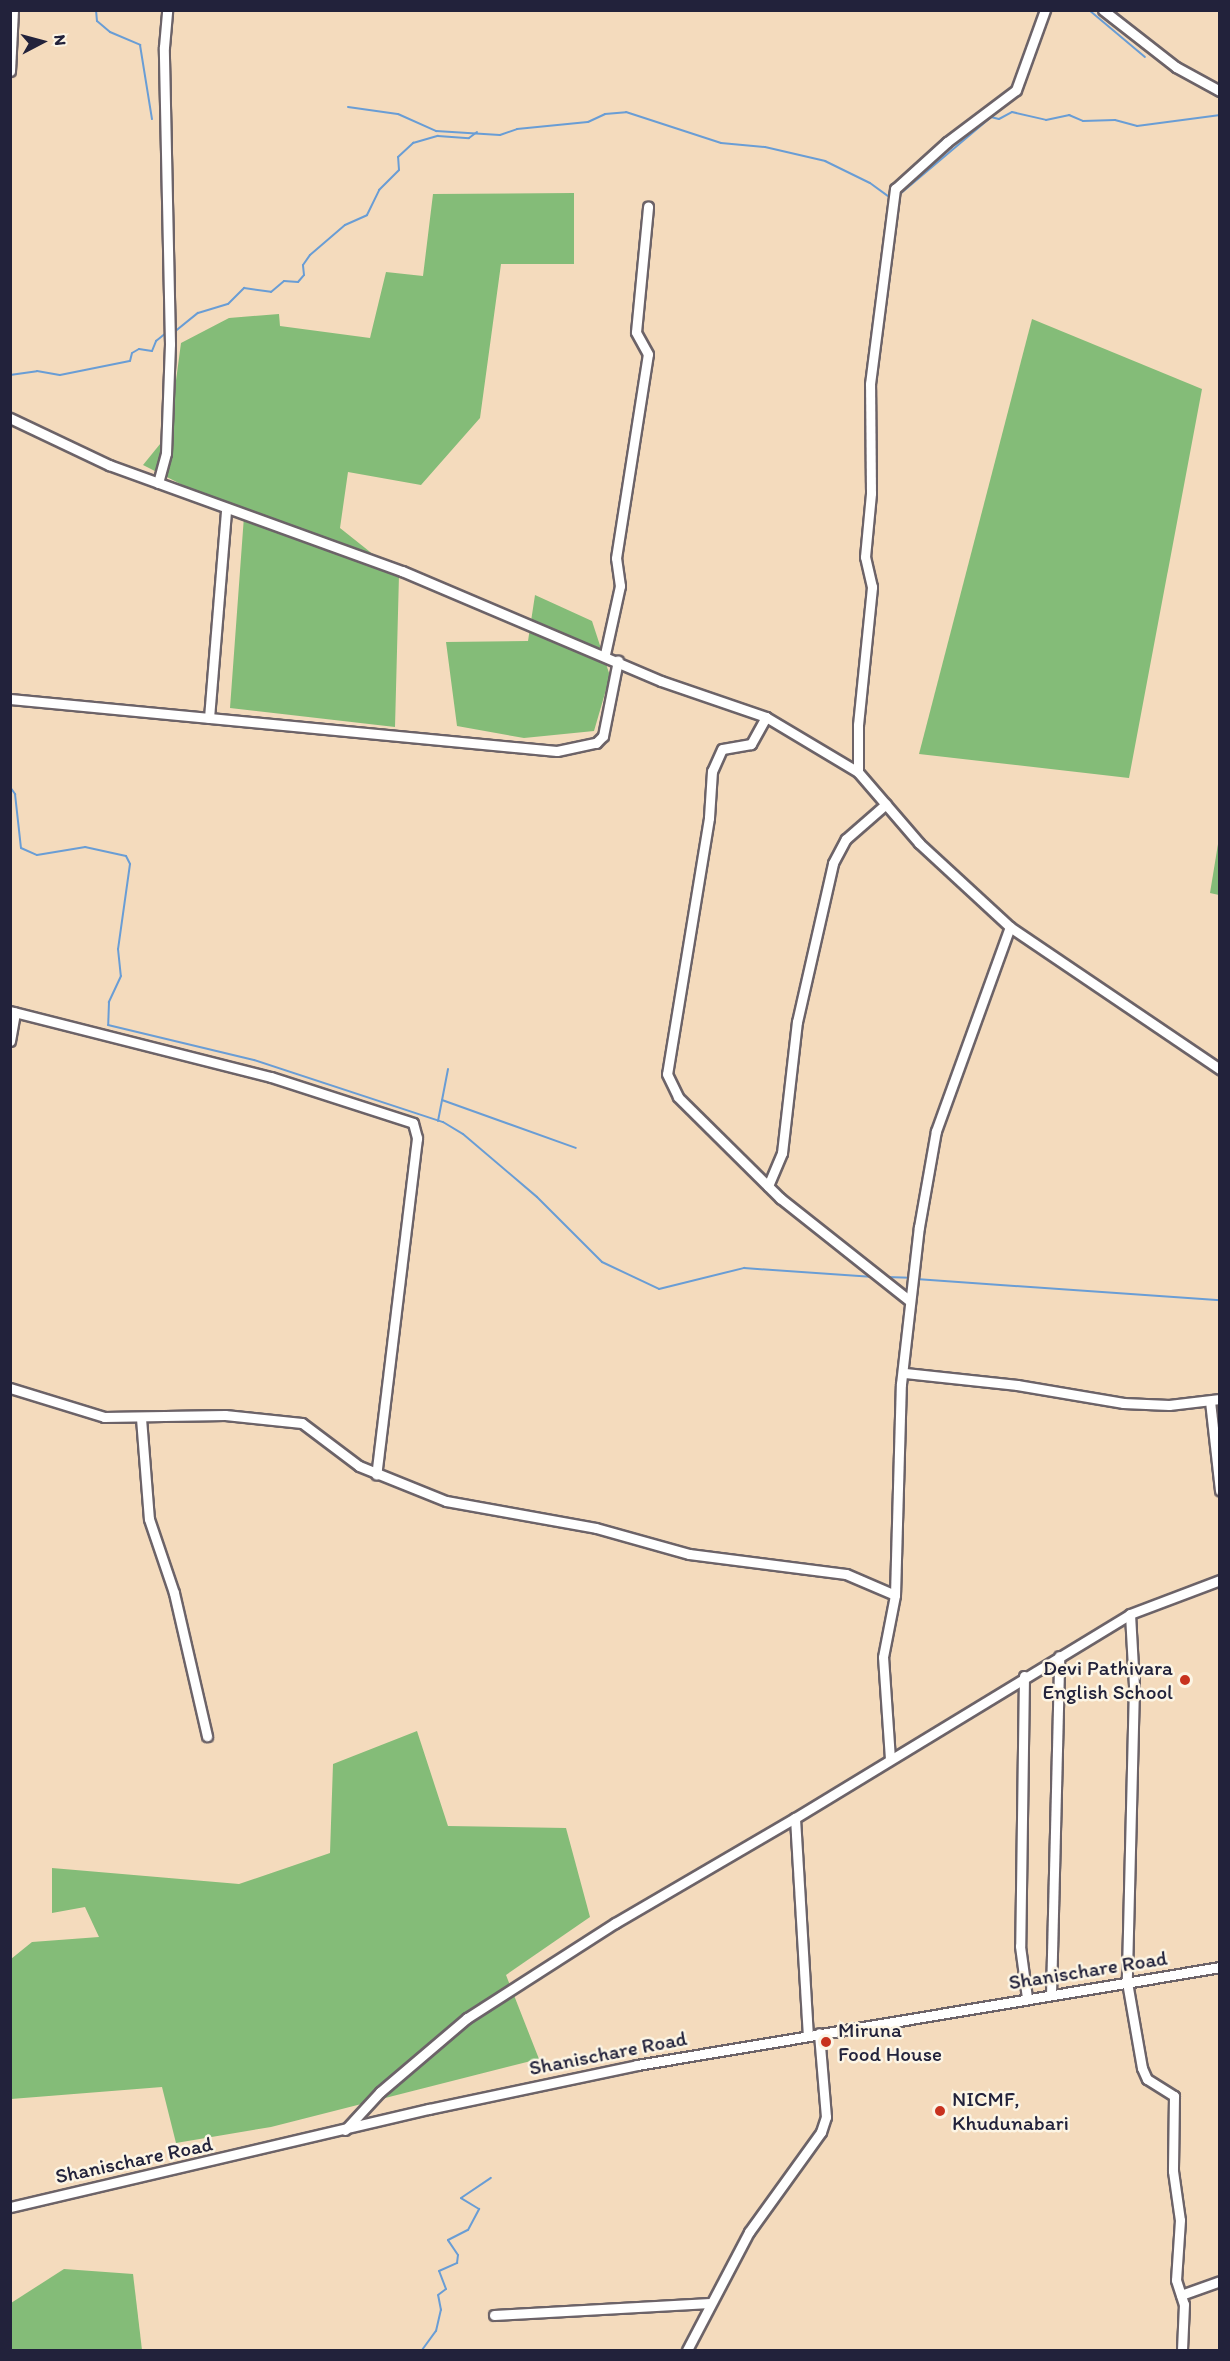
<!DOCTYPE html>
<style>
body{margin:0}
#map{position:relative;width:1230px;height:2361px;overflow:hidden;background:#f4dbbd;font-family:Itim,sans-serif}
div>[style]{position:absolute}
.forest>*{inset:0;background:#84bc78}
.stream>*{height:2px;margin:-1px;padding:0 1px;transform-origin:1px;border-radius:1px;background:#699dd5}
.roads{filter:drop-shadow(2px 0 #6c6368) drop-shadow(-2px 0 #6c6368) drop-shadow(0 2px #6c6368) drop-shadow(0 -2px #6c6368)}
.minor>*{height:9px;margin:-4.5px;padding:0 4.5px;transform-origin:4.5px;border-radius:4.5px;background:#fff}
.dots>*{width:16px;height:16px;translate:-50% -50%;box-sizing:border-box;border:3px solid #fcf5e5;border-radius:50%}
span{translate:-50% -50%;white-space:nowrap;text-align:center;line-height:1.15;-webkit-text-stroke:5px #fcf5e5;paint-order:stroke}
.poi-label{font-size:21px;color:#22223b}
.right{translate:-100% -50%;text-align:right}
.left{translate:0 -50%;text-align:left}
.street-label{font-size:21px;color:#22223b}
.frame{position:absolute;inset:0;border:12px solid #22223b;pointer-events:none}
.north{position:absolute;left:12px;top:12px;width:60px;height:60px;-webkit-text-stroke:4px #fcf5e5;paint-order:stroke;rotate:84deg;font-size:16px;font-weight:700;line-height:24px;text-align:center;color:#22223b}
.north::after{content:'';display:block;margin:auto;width:21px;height:27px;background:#22223b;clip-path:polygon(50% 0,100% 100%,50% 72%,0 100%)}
</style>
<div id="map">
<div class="forest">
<div style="clip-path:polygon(574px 193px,574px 264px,501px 264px,480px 418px,421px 485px,348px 472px,340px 528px,399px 575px,395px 727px,230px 708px,244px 516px,143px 465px,169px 433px,181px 343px,229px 318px,279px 314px,280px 326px,370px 338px,386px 272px,423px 276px,433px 194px)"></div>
<div style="clip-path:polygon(1032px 319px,1202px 389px,1129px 778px,919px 754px)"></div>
<div style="clip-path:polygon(535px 595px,592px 621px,610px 676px,594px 731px,524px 738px,457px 726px,446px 642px,528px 641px)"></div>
<div style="clip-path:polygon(1219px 838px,1219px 895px,1210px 893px)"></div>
<div style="clip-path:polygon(417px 1731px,448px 1826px,566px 1828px,590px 1917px,506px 1975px,539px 2059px,271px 2127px,176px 2143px,162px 2087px,11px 2099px,11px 1959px,32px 1942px,99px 1937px,85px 1907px,52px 1913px,52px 1868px,239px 1884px,330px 1853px,333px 1764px)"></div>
<div style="clip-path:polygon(64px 2269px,133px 2274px,142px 2350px,11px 2350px,11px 2303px)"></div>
</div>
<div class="stream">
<div style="left:96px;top:10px;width:11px;rotate:85deg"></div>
<div style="left:97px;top:21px;width:17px;rotate:40deg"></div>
<div style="left:110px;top:32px;width:33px;rotate:23deg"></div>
<div style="left:140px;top:45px;width:75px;rotate:80.8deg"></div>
<div style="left:1089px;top:10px;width:73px;rotate:40deg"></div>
<div style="left:348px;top:107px;width:50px;rotate:8deg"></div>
<div style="left:398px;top:114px;width:42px;rotate:24.1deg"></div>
<div style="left:436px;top:131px;width:64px;rotate:3.6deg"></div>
<div style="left:500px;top:135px;width:18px;rotate:-19deg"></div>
<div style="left:517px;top:129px;width:71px;rotate:-5.6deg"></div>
<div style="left:588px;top:122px;width:19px;rotate:-25deg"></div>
<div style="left:605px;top:114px;width:21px;rotate:-5deg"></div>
<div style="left:626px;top:112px;width:100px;rotate:18.1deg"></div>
<div style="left:721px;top:143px;width:44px;rotate:5.2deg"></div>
<div style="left:765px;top:147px;width:62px;rotate:13.1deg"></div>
<div style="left:825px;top:161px;width:50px;rotate:26.1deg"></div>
<div style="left:870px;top:183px;width:24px;rotate:36deg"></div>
<div style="left:900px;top:194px;width:119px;rotate:-40.2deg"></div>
<div style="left:991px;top:117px;width:8px;rotate:14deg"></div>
<div style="left:999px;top:119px;width:15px;rotate:-28deg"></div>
<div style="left:1012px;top:112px;width:35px;rotate:13deg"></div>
<div style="left:1046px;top:120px;width:24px;rotate:-12deg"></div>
<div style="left:1069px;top:115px;width:15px;rotate:23deg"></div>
<div style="left:1083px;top:121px;width:32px;rotate:-2deg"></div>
<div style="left:1115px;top:120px;width:23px;rotate:15deg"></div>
<div style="left:1137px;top:126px;width:84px;rotate:-7.5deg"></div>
<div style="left:173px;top:333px;width:32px;rotate:-39deg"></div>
<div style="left:198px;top:313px;width:31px;rotate:-17deg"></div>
<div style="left:228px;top:304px;width:23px;rotate:-45deg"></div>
<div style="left:244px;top:288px;width:27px;rotate:8deg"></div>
<div style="left:271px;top:292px;width:17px;rotate:-40deg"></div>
<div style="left:284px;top:281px;width:14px;rotate:4deg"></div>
<div style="left:298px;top:282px;width:9px;rotate:-49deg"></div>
<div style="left:304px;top:275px;width:10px;rotate:-96deg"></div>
<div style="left:303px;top:265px;width:12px;rotate:-55deg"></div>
<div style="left:310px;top:255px;width:46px;rotate:-40.6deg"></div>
<div style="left:345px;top:225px;width:24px;rotate:-24deg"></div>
<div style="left:367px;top:215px;width:28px;rotate:-64deg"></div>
<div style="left:379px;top:190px;width:28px;rotate:-45deg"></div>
<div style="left:399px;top:170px;width:13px;rotate:-94deg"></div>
<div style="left:398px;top:157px;width:21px;rotate:-43deg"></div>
<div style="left:413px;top:143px;width:26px;rotate:-16deg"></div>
<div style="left:438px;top:136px;width:31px;rotate:4deg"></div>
<div style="left:469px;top:138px;width:10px;rotate:-37deg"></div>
<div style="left:10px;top:375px;width:27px;rotate:-8deg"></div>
<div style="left:37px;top:371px;width:23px;rotate:10deg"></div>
<div style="left:60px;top:375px;width:71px;rotate:-11.3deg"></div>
<div style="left:130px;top:361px;width:8px;rotate:-76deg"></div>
<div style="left:132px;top:353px;width:8px;rotate:-30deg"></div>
<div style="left:139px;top:349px;width:13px;rotate:9deg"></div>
<div style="left:152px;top:351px;width:11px;rotate:-68deg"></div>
<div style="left:156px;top:341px;width:14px;rotate:-39deg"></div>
<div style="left:10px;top:787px;width:9px;rotate:54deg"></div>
<div style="left:15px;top:794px;width:54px;rotate:83.7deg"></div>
<div style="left:21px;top:848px;width:17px;rotate:24deg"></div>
<div style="left:37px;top:855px;width:49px;rotate:-9.5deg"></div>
<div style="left:85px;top:847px;width:42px;rotate:12.4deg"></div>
<div style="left:126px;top:856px;width:9px;rotate:63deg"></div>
<div style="left:130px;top:864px;width:86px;rotate:98deg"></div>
<div style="left:118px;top:949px;width:27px;rotate:84deg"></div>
<div style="left:121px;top:976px;width:29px;rotate:115deg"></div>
<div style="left:109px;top:1002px;width:23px;rotate:92deg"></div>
<div style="left:108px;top:1025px;width:150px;rotate:13.5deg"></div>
<div style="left:254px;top:1060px;width:199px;rotate:18.2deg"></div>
<div style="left:443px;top:1122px;width:23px;rotate:31deg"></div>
<div style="left:463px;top:1134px;width:97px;rotate:40.4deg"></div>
<div style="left:537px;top:1197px;width:92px;rotate:45deg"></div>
<div style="left:602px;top:1262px;width:63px;rotate:25.3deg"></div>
<div style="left:659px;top:1289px;width:88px;rotate:-13.9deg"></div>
<div style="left:744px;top:1268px;width:130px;rotate:4deg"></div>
<div style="left:442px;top:1100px;width:142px;rotate:19.7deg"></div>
<div style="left:438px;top:1121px;width:53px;rotate:-79.1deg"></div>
<div style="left:886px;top:1277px;width:24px;rotate:2deg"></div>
<div style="left:916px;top:1279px;width:305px;rotate:4deg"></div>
<div style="left:422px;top:2350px;width:24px;rotate:-54deg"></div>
<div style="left:436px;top:2331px;width:22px;rotate:-77deg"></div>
<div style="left:441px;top:2310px;width:15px;rotate:-101deg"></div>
<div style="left:438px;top:2295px;width:10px;rotate:-37deg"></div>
<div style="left:446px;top:2289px;width:19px;rotate:-111deg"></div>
<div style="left:439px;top:2271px;width:20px;rotate:-24deg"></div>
<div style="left:457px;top:2263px;width:8px;rotate:-83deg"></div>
<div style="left:458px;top:2255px;width:18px;rotate:-124deg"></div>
<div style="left:448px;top:2240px;width:22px;rotate:-27deg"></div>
<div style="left:468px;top:2230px;width:24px;rotate:-62deg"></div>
<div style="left:479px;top:2209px;width:21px;rotate:-149deg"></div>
<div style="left:461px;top:2198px;width:36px;rotate:-34deg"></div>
</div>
<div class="roads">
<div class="minor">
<div style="left:1103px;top:10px;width:93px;rotate:38deg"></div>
<div style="left:1176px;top:67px;width:50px;rotate:28.6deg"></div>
<div style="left:10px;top:71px;width:61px;rotate:-87.2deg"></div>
<div style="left:10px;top:418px;width:110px;rotate:25.4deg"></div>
<div style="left:109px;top:465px;width:312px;rotate:19.9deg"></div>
<div style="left:402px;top:571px;width:281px;rotate:23deg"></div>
<div style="left:661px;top:681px;width:111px;rotate:18.9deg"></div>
<div style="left:766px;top:717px;width:107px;rotate:30.9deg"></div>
<div style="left:858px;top:772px;width:94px;rotate:49.3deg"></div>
<div style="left:919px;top:843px;width:124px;rotate:42.7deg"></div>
<div style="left:1010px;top:927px;width:254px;rotate:34.1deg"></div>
<div style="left:158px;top:483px;width:31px;rotate:-75deg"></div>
<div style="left:166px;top:453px;width:109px;rotate:-87.9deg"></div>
<div style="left:170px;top:344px;width:297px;rotate:-91.2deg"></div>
<div style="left:164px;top:47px;width:37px;rotate:-85deg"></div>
<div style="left:605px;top:654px;width:70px;rotate:-77.6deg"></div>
<div style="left:620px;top:586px;width:28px;rotate:-98deg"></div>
<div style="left:616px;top:558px;width:206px;rotate:-81.1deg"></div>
<div style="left:648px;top:354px;width:25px;rotate:-119deg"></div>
<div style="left:636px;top:332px;width:126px;rotate:-84.5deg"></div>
<div style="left:10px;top:699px;width:549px;rotate:5.43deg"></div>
<div style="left:557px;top:751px;width:40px;rotate:-12deg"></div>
<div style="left:596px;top:743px;width:10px;rotate:-45deg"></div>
<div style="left:603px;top:736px;width:77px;rotate:-78.8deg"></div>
<div style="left:766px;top:717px;width:31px;rotate:119deg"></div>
<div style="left:751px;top:744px;width:29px;rotate:170deg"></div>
<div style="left:722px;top:749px;width:24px;rotate:114deg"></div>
<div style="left:712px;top:771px;width:47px;rotate:93.7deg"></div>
<div style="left:709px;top:818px;width:259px;rotate:99.3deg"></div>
<div style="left:667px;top:1074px;width:25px;rotate:64deg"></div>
<div style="left:678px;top:1097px;width:144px;rotate:44.7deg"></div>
<div style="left:780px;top:1198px;width:166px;rotate:38.4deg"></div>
<div style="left:209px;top:718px;width:210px;rotate:-85.3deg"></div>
<div style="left:858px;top:772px;width:47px;rotate:-90deg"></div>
<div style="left:858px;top:725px;width:139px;rotate:-84.2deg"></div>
<div style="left:872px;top:587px;width:31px;rotate:-103deg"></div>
<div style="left:865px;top:557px;width:64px;rotate:-84.6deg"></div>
<div style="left:871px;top:493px;width:109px;rotate:-90.5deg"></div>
<div style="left:870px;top:384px;width:197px;rotate:-82.7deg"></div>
<div style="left:895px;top:189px;width:70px;rotate:-42.1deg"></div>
<div style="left:947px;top:142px;width:86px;rotate:-37deg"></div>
<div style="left:1016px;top:90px;width:85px;rotate:-70.1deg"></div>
<div style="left:10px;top:1011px;width:269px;rotate:14.2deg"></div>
<div style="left:271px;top:1077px;width:149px;rotate:17.9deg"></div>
<div style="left:413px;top:1123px;width:16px;rotate:75deg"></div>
<div style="left:417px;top:1138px;width:339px;rotate:96.9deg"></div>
<div style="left:10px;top:1041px;width:29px;rotate:-80deg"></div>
<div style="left:768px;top:1186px;width:36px;rotate:-67deg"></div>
<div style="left:782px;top:1153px;width:132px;rotate:-83.5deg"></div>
<div style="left:797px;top:1022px;width:163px;rotate:-77.2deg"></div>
<div style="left:833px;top:863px;width:27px;rotate:-62deg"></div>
<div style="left:846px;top:839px;width:53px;rotate:-41.2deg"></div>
<div style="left:905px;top:1373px;width:113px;rotate:6.1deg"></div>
<div style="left:1017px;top:1385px;width:108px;rotate:9.6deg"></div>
<div style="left:1123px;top:1403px;width:46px;rotate:2.5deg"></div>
<div style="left:1169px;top:1405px;width:51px;rotate:-6.7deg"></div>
<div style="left:10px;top:1388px;width:98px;rotate:17.1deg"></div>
<div style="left:104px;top:1417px;width:121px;rotate:-0.9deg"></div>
<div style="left:225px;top:1415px;width:77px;rotate:5.9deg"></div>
<div style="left:302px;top:1423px;width:71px;rotate:37deg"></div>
<div style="left:359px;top:1466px;width:94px;rotate:21.9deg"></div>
<div style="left:446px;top:1501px;width:152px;rotate:10.2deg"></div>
<div style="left:596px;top:1528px;width:97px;rotate:15.6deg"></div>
<div style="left:689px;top:1554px;width:158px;rotate:7.3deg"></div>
<div style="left:846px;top:1574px;width:53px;rotate:23.2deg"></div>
<div style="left:1210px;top:1401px;width:90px;rotate:83.6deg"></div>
<div style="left:141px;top:1418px;width:101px;rotate:85.5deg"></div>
<div style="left:149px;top:1519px;width:78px;rotate:71.3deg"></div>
<div style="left:174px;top:1593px;width:147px;rotate:77deg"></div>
<div style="left:1130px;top:1614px;width:72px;rotate:86.8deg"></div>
<div style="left:1134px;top:1686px;width:296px;rotate:91.4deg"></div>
<div style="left:1127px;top:1982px;width:87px;rotate:80.1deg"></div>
<div style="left:1142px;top:2068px;width:12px;rotate:66deg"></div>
<div style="left:1147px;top:2079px;width:32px;rotate:32deg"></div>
<div style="left:1174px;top:2096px;width:75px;rotate:90.8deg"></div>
<div style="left:1173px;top:2171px;width:49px;rotate:81.9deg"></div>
<div style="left:1180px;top:2220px;width:60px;rotate:93.8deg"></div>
<div style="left:1176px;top:2280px;width:25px;rotate:72deg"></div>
<div style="left:1184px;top:2304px;width:46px;rotate:92.5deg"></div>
<div style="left:1024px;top:1676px;width:270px;rotate:90.8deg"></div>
<div style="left:1020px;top:1946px;width:52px;rotate:82.3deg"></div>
<div style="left:890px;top:1759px;width:102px;rotate:-93.9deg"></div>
<div style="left:883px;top:1657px;width:63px;rotate:-79deg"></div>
<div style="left:895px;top:1595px;width:211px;rotate:-88.4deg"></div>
<div style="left:901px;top:1384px;width:158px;rotate:-83.5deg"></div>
<div style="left:919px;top:1227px;width:97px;rotate:-80deg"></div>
<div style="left:936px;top:1131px;width:217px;rotate:-70.1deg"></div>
<div style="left:795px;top:1818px;width:392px;rotate:-31.3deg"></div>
<div style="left:1130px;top:1614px;width:96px;rotate:-20.7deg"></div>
<div style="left:1051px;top:1995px;width:339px;rotate:-88.6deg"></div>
<div style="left:345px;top:2130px;width:52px;rotate:-47.4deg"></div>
<div style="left:380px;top:2092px;width:114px;rotate:-40.4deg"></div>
<div style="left:467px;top:2018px;width:176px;rotate:-32.7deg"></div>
<div style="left:615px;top:1923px;width:208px;rotate:-30.3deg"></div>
<div style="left:795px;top:1818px;width:217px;rotate:86.6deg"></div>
<div style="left:10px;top:2207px;width:430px;rotate:-13.2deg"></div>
<div style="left:429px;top:2109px;width:213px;rotate:-11.9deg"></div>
<div style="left:637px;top:2065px;width:591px;rotate:-9.54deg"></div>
<div style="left:1181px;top:2295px;width:41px;rotate:-19.7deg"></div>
<div style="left:494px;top:2315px;width:216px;rotate:-3.2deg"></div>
<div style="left:687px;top:2350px;width:133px;rotate:-62.3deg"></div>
<div style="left:749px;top:2232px;width:123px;rotate:-54.2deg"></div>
<div style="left:821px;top:2132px;width:16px;rotate:-72deg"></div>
<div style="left:826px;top:2117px;width:84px;rotate:-94.8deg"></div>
</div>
</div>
<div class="dots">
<div style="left:1185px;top:1680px;background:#c8321e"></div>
<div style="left:826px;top:2042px;background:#c8321e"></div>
<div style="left:940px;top:2111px;background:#c8321e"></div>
</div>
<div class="poi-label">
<span class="right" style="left:1173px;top:1680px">Devi Pathivara<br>English School</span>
<span class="left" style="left:838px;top:2042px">Miruna<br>Food House</span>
<span class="left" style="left:952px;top:2111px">NICMF,<br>Khudunabari</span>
</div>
<div class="street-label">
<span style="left:1088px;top:1970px;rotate:-9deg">Shanischare Road</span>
<span style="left:608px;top:2053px;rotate:-11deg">Shanischare Road</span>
<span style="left:134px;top:2160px;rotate:-12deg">Shanischare Road</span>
</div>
<div class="frame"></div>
<div class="north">N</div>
</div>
